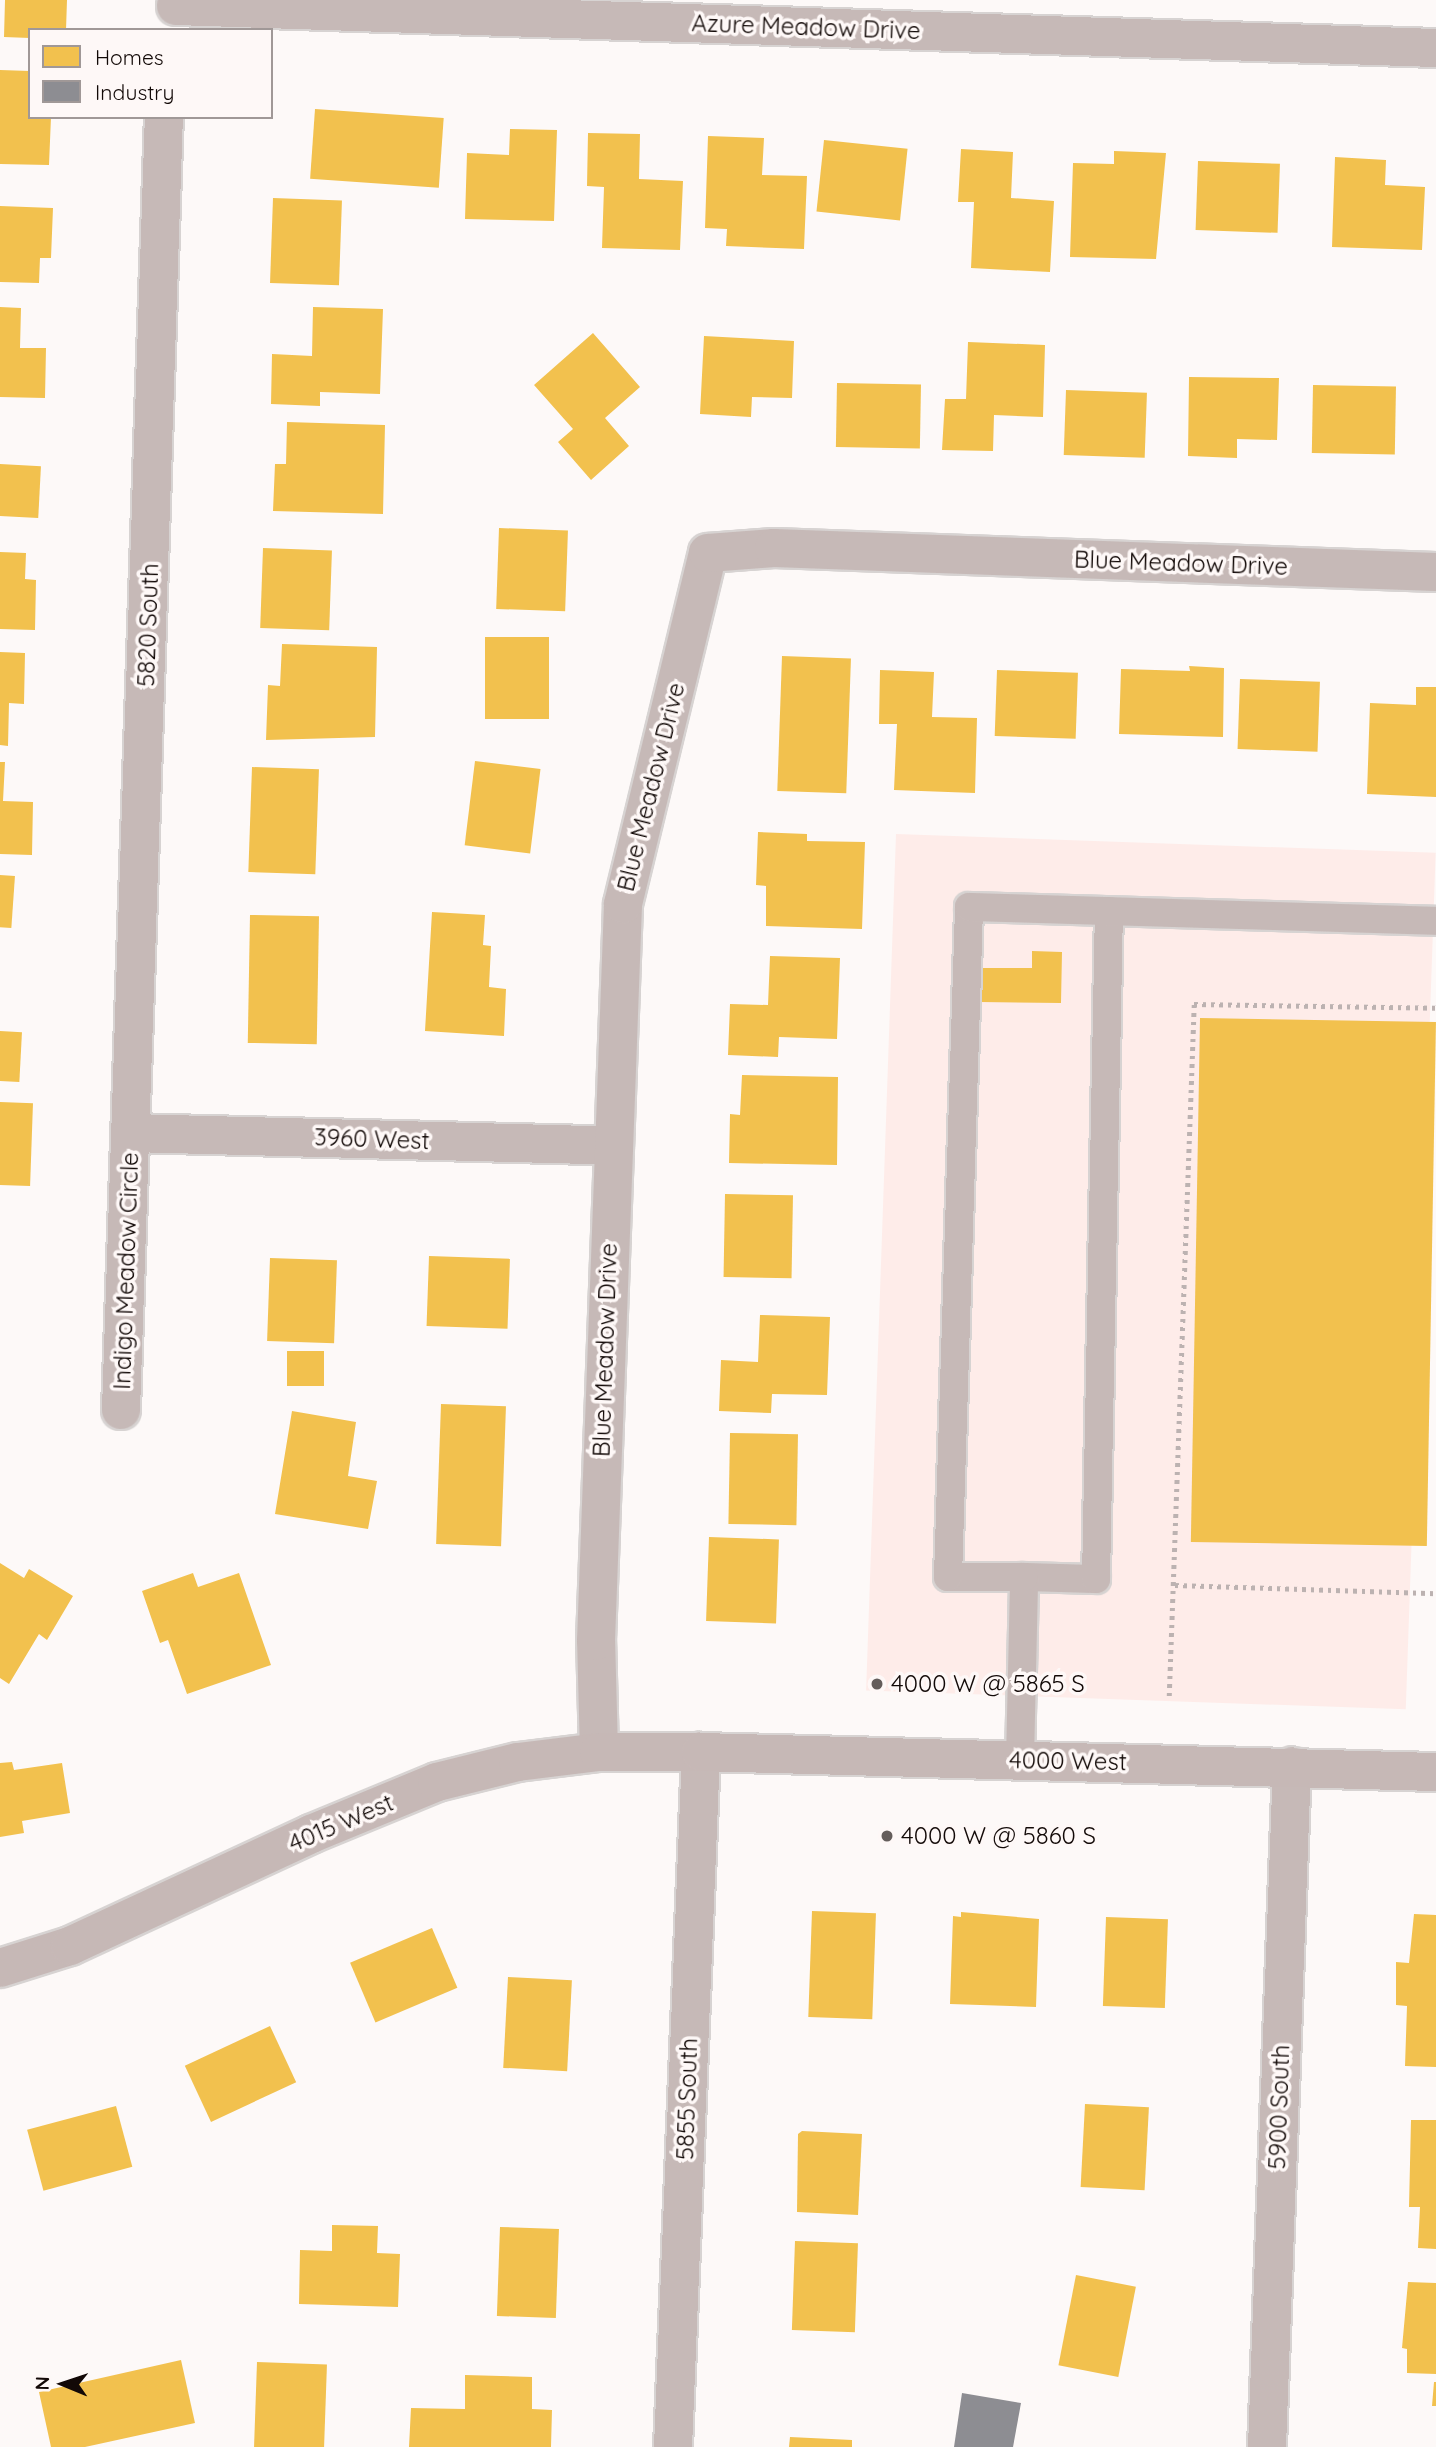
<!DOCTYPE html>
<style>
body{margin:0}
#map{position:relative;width:1436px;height:2447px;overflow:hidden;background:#fdf9f8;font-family:Quicksand,sans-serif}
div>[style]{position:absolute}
.green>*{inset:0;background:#feece9;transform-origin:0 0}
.homes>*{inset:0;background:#f2c14e;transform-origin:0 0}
.industry>*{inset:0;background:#8d8d92}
.path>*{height:4.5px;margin-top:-2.25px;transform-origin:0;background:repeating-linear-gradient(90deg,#bcb2b1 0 3.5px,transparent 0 8.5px)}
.roads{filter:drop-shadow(2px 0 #d7d3d2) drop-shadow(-2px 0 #d7d3d2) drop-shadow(0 2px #d7d3d2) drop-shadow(0 -2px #d7d3d2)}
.lane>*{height:28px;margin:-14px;padding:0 14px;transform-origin:14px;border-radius:14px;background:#c6b9b7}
.street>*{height:38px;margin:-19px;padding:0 19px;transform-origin:19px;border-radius:19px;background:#c6b9b7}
.secondary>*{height:38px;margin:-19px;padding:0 19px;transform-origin:19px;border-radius:19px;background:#c6b8b6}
.dots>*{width:19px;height:19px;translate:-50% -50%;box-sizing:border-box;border:4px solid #fef8f7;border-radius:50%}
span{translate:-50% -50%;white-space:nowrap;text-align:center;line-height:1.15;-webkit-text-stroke:7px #fef8f7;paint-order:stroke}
.street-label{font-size:24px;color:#120907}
.poi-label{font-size:24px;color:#120907}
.left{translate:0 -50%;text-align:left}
.legend{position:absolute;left:28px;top:28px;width:245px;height:91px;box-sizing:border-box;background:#fef8f7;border:2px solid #a09897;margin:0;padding:9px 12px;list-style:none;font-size:21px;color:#120907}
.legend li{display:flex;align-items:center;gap:14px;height:35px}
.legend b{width:35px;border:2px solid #a09897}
.north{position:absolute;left:28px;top:2349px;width:70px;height:70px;-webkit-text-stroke:5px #fef8f7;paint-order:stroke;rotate:272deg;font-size:19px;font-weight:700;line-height:28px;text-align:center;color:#120907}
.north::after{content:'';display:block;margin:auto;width:24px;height:32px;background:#120907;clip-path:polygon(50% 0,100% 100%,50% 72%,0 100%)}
</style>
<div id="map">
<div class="green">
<div style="left:896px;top:834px;width:540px;height:857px;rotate:2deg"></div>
</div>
<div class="homes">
<div style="clip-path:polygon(5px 0,67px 0,66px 30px,30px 30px,30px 38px,4px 37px)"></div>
<div style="clip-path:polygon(0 70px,30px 71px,30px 117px,51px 117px,49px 165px,0 164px)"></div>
<div style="left:315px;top:109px;width:129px;height:70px;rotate:4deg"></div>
<div style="clip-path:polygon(510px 129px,557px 130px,554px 221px,465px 219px,467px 153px,509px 155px)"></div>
<div style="clip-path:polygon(588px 133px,640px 134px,639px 179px,683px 181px,680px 250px,602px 248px,604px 187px,587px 186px)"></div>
<div style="clip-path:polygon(708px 136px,764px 138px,762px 175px,807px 176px,804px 249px,726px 246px,727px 229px,705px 228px)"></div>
<div style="left:824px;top:140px;width:84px;height:72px;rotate:6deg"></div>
<div style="clip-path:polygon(961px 149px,1013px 152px,1011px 198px,1054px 201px,1050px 272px,971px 268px,974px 202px,958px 202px)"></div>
<div style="clip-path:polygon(1114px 151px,1166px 153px,1156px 259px,1070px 257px,1073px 163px,1114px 164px)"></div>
<div style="clip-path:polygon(1335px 157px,1386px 160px,1385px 185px,1425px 187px,1422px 250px,1332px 247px)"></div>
<div style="left:1198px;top:161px;width:82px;height:69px;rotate:2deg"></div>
<div style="left:273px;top:198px;width:69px;height:85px;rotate:2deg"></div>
<div style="clip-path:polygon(0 206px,53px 208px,51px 258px,40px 258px,39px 283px,0 282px)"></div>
<div style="clip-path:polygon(0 307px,21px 308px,20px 348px,46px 348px,45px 398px,0 397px)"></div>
<div style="clip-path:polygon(313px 307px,383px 309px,380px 394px,320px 392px,320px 406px,271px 404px,272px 354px,312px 356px)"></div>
<div style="clip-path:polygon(593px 333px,640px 387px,605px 418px,629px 446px,591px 480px,558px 442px,573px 429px,534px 385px)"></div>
<div style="clip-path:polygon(704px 336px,794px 341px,792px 398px,752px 397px,751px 417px,700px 414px)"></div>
<div style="clip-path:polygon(968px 342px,1045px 345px,1043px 417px,994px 415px,993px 451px,942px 450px,945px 399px,966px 399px)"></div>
<div style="clip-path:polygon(1189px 377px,1279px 378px,1277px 440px,1237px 439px,1237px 458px,1188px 456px)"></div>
<div style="left:837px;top:383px;width:84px;height:64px;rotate:1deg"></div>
<div style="left:1313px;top:385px;width:83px;height:68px;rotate:1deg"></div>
<div style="left:1066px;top:390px;width:81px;height:65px;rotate:2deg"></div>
<div style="clip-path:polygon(287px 422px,385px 425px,383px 514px,273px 511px,275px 464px,286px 464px)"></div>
<div style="left:0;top:464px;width:41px;height:52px;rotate:3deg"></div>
<div style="left:499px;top:528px;width:69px;height:81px;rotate:2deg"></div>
<div style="left:263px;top:548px;width:69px;height:80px;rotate:2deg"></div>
<div style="clip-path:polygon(0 552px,26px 553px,25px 579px,36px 580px,35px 630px,0 629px)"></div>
<div style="left:485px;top:637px;width:64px;height:82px"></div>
<div style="clip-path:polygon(282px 644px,377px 647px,375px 737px,266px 740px,268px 685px,280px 686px)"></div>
<div style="clip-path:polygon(0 652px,25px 653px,24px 704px,9px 703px,8px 746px,0 745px)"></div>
<div style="left:782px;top:656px;width:69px;height:135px;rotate:2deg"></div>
<div style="clip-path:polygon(1189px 666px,1224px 668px,1223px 737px,1119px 734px,1121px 669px,1190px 671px)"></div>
<div style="clip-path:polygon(880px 670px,934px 672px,932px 717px,977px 718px,975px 793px,894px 790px,897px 724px,879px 724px)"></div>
<div style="left:997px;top:670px;width:81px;height:66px;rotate:2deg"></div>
<div style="left:1240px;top:679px;width:80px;height:70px;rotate:2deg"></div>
<div style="clip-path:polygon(1416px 687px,1436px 687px,1436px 797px,1367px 794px,1370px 703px,1416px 705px)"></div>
<div style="left:475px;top:761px;width:66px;height:85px;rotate:7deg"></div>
<div style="clip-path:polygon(0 762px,5px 762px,3px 801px,33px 802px,32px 855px,0 854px)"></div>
<div style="left:252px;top:767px;width:67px;height:105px;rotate:2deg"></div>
<div style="clip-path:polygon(758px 832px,807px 834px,807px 841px,865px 842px,862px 929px,766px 926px,766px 886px,756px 885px)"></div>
<div style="left:0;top:875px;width:15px;height:52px;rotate:4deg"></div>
<div style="clip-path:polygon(432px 912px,485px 915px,483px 945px,491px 946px,489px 987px,506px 989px,504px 1036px,425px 1031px)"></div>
<div style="left:250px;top:915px;width:69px;height:128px;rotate:1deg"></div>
<div style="clip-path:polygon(1032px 951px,1062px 952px,1061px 1003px,980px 1002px,981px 968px,1032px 968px)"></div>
<div style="clip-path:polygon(770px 956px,840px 958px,837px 1039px,779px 1037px,778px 1057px,728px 1055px,730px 1004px,768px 1005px)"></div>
<div style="left:1200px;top:1018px;width:236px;height:524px;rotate:1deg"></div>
<div style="left:0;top:1031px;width:22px;height:50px;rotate:3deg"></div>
<div style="clip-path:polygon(742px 1075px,838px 1077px,837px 1165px,729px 1163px,730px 1114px,740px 1115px)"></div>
<div style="left:0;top:1102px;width:33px;height:83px;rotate:2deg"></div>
<div style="left:725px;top:1194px;width:68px;height:83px;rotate:1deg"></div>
<div style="left:429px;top:1256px;width:81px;height:70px;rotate:2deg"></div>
<div style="left:270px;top:1258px;width:67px;height:83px;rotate:2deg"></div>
<div style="clip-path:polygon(760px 1315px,830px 1317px,827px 1395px,772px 1394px,771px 1413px,719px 1411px,721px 1360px,758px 1362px)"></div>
<div style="left:287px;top:1351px;width:37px;height:35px"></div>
<div style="left:441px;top:1404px;width:65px;height:140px;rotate:2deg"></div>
<div style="clip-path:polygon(292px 1411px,356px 1422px,348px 1476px,377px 1481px,368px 1529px,275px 1514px)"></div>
<div style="left:730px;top:1433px;width:68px;height:91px;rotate:1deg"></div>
<div style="left:709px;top:1537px;width:70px;height:84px;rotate:2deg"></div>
<div style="clip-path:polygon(0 1563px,24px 1578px,29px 1569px,73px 1596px,47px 1640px,39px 1634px,9px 1684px,0 1678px)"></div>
<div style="clip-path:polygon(193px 1573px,198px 1587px,239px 1573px,271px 1665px,187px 1694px,168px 1640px,160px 1643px,142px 1591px)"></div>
<div style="clip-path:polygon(12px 1762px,14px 1770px,62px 1763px,70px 1813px,22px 1821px,24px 1833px,0 1837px,0 1763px)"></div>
<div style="left:812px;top:1911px;width:64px;height:106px;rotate:2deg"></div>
<div style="clip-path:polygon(961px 1912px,1039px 1919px,1036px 2007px,950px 2004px,953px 1916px,961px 1917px)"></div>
<div style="clip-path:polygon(1414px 1914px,1436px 1915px,1436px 2067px,1405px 2066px,1407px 2006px,1396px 2005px,1396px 1962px,1409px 1963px)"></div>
<div style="left:1106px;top:1917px;width:62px;height:89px;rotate:2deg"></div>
<div style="left:432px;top:1928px;width:65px;height:89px;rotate:67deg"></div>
<div style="left:508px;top:1977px;width:64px;height:91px;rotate:3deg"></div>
<div style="left:270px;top:2026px;width:62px;height:94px;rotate:65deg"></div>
<div style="left:1085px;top:2104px;width:64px;height:83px;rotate:3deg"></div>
<div style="left:116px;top:2106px;width:63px;height:92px;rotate:75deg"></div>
<div style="clip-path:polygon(1411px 2120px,1436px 2120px,1436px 2249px,1418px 2248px,1420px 2207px,1409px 2207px)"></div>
<div style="clip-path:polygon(802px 2131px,862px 2134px,858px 2215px,797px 2212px,798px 2134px)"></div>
<div style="clip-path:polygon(332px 2225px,378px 2226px,377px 2253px,400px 2254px,398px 2307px,299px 2304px,300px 2250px,332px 2251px)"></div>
<div style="left:500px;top:2227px;width:59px;height:89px;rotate:2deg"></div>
<div style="left:795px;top:2241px;width:63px;height:89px;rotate:2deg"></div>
<div style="left:1076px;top:2275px;width:61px;height:92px;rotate:11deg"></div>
<div style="clip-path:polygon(1408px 2282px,1436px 2283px,1436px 2374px,1407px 2373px,1407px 2349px,1402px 2348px)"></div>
<div style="clip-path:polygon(181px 2360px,195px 2423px,85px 2447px,51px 2447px,39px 2392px)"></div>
<div style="left:257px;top:2362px;width:70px;height:85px;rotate:2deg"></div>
<div style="clip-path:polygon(465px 2375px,532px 2377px,532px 2409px,552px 2410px,551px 2447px,409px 2447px,411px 2408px,465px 2409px)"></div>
<div style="clip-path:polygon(1434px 2382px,1436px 2382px,1436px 2406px,1432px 2406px)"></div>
<div style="clip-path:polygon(790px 2437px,852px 2440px,852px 2447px,789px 2447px)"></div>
</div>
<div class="industry">
<div style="clip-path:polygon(962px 2393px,1021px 2403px,1013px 2447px,954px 2447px)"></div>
</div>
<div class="path">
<div style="left:1175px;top:1585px;width:261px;rotate:1.8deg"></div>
<div style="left:1169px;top:1696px;width:692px;rotate:-87.93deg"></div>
<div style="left:1194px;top:1004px;width:242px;rotate:0.9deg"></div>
</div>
<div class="roads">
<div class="lane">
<div style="left:1024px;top:1577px;width:72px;rotate:1.6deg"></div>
<div style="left:1096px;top:1579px;width:668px;rotate:-88.89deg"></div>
<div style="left:1020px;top:1760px;width:183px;rotate:-88.7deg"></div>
<div style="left:1024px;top:1577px;width:76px;rotate:180deg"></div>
<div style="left:948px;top:1577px;width:670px;rotate:-88.2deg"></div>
<div style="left:969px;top:907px;width:467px;rotate:1.7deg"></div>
</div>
<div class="street">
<div style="left:176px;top:6px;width:1261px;rotate:1.91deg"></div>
<div style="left:131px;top:1133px;width:481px;rotate:1.5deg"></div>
<div style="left:121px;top:1410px;width:1294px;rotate:-88.1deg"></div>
<div style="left:599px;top:1752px;width:111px;rotate:-91.5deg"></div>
<div style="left:596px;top:1641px;width:737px;rotate:-87.9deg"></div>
<div style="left:623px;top:904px;width:361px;rotate:-76.4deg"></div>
<div style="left:708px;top:553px;width:66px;rotate:-4.3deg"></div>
<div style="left:774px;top:548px;width:662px;rotate:2.08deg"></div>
<div style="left:673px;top:2447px;width:696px;rotate:-87.69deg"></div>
<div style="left:1267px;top:2447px;width:681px;rotate:-87.9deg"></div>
</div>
<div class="secondary">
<div style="left:0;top:1968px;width:73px;rotate:-17.4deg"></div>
<div style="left:70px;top:1946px;width:266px;rotate:-24.9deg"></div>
<div style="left:311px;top:1834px;width:136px;rotate:-22.4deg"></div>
<div style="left:437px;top:1782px;width:83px;rotate:-13.9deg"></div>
<div style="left:518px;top:1762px;width:82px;rotate:-7deg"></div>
<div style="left:599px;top:1752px;width:102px"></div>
<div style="left:701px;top:1752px;width:735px;rotate:1.56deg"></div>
</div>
</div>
<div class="dots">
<div style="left:877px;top:1684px;background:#645d5b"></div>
<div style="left:887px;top:1836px;background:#645d5b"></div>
</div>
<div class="street-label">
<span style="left:806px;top:27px;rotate:2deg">Azure Meadow Drive</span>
<span style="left:1181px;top:563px;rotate:2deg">Blue Meadow Drive</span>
<span style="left:148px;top:625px;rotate:-88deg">5820 South</span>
<span style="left:651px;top:787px;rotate:-76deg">Blue Meadow Drive</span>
<span style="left:372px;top:1139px;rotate:2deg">3960 West</span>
<span style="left:126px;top:1271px;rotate:-88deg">Indigo Meadow Circle</span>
<span style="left:605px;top:1350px;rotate:-88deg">Blue Meadow Drive</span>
<span style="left:1068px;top:1761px;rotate:1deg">4000 West</span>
<span style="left:341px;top:1823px;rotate:-23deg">4015 West</span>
<span style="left:687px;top:2099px;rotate:-88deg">5855 South</span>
<span style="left:1279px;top:2107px;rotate:-88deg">5900 South</span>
</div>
<div class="poi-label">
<span class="left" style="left:891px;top:1684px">4000 W @ 5865 S</span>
<span class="left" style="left:901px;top:1836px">4000 W @ 5860 S</span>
</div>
<ul class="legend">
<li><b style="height:19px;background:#f2c14e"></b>Homes</li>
<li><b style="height:19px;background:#8d8d92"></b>Industry</li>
</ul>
<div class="north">N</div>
</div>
